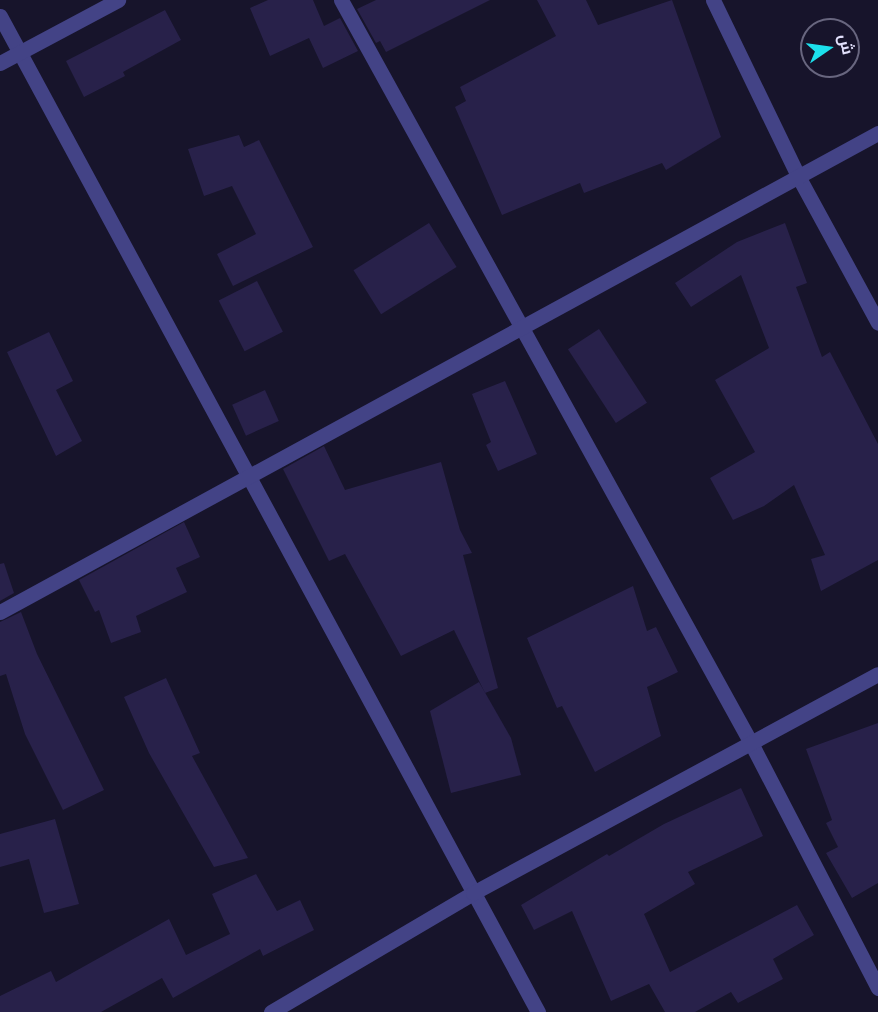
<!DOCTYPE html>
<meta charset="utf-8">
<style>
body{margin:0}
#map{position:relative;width:878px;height:1012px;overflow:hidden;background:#17142b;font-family:Montserrat,Cairo,sans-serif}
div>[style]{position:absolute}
.building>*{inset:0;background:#28214a;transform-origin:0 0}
.minor>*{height:15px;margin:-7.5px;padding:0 7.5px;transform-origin:7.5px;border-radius:7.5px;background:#434386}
span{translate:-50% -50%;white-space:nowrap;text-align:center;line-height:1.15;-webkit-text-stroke:6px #17142b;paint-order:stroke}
.north{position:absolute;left:800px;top:18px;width:60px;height:60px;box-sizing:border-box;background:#17142b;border:2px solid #68667f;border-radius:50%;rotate:77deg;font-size:16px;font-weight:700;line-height:24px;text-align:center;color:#e2e0fc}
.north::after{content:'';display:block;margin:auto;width:21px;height:27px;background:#1ce0ec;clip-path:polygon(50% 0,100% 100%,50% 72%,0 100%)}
</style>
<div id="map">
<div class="building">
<div style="clip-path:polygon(268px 0,313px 0,324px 26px,340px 18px,358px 51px,323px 68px,309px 38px,270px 56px,250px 8px)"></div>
<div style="clip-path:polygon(376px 0,490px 0,386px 52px,380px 41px,376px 43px,357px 9px)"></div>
<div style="clip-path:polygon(537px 0,586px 0,598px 25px,672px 0,721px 137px,666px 170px,662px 163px,584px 193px,580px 183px,502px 215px,455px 107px,466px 101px,460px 87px,556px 36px)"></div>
<div style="clip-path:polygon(165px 10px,181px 40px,123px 72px,125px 76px,84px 97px,66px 61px)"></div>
<div style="clip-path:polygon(239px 135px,244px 147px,259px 140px,313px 247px,233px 286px,217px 254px,256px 234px,232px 186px,204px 196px,188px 149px)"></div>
<div style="left:429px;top:223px;width:52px;height:89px;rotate:58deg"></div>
<div style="clip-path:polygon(785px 223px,807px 283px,796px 287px,822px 357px,830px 352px,878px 444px,878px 560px,821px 591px,811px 559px,825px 555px,794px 485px,764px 506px,733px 520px,710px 478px,755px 452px,715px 380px,769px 348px,741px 275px,691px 307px,675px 283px,737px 242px)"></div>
<div style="left:257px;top:281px;width:57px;height:43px;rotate:63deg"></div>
<div style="left:599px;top:329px;width:88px;height:37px;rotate:57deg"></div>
<div style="clip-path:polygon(49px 332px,73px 381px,56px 390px,82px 441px,56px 456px,7px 352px)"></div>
<div style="clip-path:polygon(505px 381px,537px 454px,498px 471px,486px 445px,491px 442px,472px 394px)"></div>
<div style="left:265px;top:390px;width:34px;height:36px;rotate:66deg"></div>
<div style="clip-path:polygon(324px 446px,345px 490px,441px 462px,460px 530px,472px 553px,463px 555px,498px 688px,485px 693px,454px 630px,401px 656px,345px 554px,329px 561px,283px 469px)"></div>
<div style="clip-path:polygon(184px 522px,200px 557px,176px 568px,187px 592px,136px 616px,141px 632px,111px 643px,99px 610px,95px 612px,79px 580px)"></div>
<div style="clip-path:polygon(4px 563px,14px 593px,0 601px,0 564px)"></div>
<div style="clip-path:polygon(633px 586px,647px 631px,656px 627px,678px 672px,647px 687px,661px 736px,595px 772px,562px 706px,557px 708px,527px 638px)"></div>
<div style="clip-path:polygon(21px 612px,37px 654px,104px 790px,63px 810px,25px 734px,6px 674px,0 676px,0 622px)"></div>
<div style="clip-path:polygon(166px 678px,200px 753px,192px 756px,248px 858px,214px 867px,149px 753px,124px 697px)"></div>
<div style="clip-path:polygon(479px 682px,511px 738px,521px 775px,451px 793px,430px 711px)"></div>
<div style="clip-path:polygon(878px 723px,878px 883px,852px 898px,826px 853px,838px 847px,826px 823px,832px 820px,806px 749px)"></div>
<div style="clip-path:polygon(741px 788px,763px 836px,688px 872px,695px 884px,644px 914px,670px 972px,797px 905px,814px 935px,773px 959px,783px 979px,738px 1003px,731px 992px,695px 1012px,665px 1012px,649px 984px,611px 1001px,572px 911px,534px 930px,521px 905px,607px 854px,609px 856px,664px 824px)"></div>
<div style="clip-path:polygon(55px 819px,79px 904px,44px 913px,29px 859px,0 867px,0 834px)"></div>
<div style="clip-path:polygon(256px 874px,277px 911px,300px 900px,314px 930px,263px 956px,260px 949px,173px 998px,162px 978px,101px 1012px,0 1012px,0 996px,51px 971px,56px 982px,169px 919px,186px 955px,230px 934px,212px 894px)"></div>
</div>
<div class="minor">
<div style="left:341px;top:0;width:849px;rotate:61.11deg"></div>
<div style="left:751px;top:743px;width:276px;rotate:62.6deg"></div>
<div style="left:713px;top:0;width:195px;rotate:64.2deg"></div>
<div style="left:798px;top:176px;width:167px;rotate:61.4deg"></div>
<div style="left:0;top:16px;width:1132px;rotate:61.62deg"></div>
<div style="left:0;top:63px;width:134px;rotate:-28.1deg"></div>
<div style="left:0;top:612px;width:1000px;rotate:-28.62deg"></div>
<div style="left:271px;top:1012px;width:234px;rotate:-30.5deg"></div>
<div style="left:473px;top:893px;width:460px;rotate:-28.4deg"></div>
</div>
<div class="north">ش</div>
</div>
